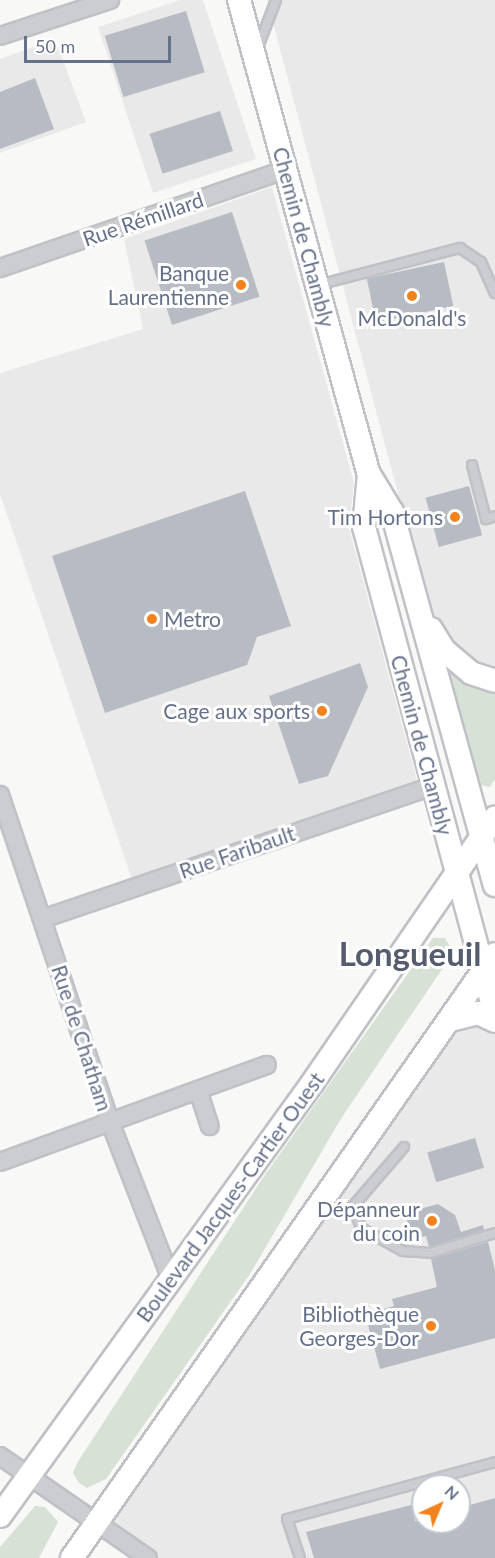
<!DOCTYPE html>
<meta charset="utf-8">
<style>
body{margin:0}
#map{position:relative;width:495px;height:1558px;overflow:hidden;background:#f8f9f6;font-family:Lato,sans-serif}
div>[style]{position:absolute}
.built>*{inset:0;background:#e9e9e9}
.green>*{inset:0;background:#d8e1d6}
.building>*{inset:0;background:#b7bbc3;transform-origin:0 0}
.roads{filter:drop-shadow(2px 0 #bfc1c7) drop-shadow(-2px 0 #bfc1c7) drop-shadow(0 2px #bfc1c7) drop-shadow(0 -2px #bfc1c7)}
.service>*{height:8px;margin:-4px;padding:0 4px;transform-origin:4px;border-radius:4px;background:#cbcdd1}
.minor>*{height:16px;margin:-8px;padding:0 8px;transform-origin:8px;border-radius:8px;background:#cbcdd1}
.secondary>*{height:22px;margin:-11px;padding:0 11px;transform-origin:11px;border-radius:11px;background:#fff}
.dots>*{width:16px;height:16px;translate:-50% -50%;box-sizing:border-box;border:3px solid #fff;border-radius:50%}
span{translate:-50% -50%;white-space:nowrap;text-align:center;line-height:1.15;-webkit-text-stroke:6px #fff;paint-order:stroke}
.street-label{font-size:21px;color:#657089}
.poi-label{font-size:21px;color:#657089}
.right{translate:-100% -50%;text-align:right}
.left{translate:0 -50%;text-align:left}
.town-label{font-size:33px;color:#545c6e;font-weight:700}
.north{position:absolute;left:411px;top:1474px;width:60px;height:60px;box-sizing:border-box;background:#fff;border:2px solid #c1c6d0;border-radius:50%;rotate:44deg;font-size:16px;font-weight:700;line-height:24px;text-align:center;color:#657089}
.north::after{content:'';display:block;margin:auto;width:21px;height:27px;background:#f1821d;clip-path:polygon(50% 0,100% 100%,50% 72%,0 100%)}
.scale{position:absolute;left:24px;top:36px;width:147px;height:27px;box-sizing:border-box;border:3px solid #657089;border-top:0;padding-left:8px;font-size:18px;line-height:21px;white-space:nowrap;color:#657089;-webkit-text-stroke:4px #fff;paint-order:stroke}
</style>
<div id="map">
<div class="built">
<div style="clip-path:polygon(180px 0,203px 0,256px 159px,153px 193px,98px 27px)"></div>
<div style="clip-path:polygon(267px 0,495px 0,495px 671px,451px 648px,432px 622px)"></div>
<div style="clip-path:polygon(55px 39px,86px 122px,0 153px,0 59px)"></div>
<div style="clip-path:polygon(272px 187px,354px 483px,349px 528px,418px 784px,132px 879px,0 494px,0 373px,143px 329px,124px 239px)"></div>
<div style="clip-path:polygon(evenodd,450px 1020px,495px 1021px,495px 1558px,148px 1558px,96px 1522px,450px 1020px,423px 1486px,459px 1486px,459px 1522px,423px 1522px,423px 1486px)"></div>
</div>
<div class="green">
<div style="clip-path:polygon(445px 665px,495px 686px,495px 779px,490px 787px,480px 785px)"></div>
<div style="clip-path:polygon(433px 938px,445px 938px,452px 950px,449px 959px,342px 1117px,250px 1274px,106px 1479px,87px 1488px,79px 1483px,73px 1473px,77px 1463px,262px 1179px)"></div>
<div style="clip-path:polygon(35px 1506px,45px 1507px,58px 1522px,39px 1558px,0 1558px,0 1547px)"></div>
</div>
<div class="building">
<div style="left:186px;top:11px;width:64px;height:85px;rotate:73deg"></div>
<div style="clip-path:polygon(35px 78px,54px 129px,0 149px,0 92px)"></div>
<div style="left:220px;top:111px;width:42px;height:74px;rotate:72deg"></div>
<div style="left:232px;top:212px;width:89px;height:92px;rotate:72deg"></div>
<div style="left:444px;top:262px;width:45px;height:79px;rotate:78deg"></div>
<div style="left:469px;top:486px;width:51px;height:45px;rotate:75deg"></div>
<div style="clip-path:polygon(245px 491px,291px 626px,257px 637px,247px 665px,105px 713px,52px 556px)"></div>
<div style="clip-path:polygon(360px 663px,368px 687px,328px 776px,299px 784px,269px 696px)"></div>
<div style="left:475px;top:1138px;width:31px;height:50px;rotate:73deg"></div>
<div style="clip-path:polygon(438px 1204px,455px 1215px,461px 1232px,483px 1225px,484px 1230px,429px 1247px,426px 1236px,412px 1239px,405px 1213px)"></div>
<div style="clip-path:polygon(488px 1242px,495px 1270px,495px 1338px,380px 1369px,365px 1314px,394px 1306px,392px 1299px,437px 1287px,431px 1259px)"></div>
<div style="clip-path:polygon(495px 1498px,495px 1558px,314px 1558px,306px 1532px,411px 1505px,415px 1521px,459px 1522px,459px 1508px)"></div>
</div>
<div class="roads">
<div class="service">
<div style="left:258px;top:47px;width:50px;rotate:-69deg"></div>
<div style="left:318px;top:285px;width:147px;rotate:-14.6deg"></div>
<div style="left:460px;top:248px;width:25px;rotate:34deg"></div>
<div style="left:481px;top:262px;width:34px;rotate:66deg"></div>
<div style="left:472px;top:465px;width:56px;rotate:75.5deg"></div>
<div style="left:486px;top:519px;width:9px;rotate:-18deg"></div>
<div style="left:404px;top:1147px;width:78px;rotate:130.8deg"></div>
<div style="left:353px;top:1206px;width:23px;rotate:70deg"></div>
<div style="left:361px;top:1228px;width:48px;rotate:28.7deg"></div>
<div style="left:403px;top:1251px;width:27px;rotate:4deg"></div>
<div style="left:430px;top:1253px;width:68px;rotate:-17.1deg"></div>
<div style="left:300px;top:1558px;width:41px;rotate:-108.4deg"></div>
<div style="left:287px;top:1519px;width:216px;rotate:-15.3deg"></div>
</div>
<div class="minor">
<div style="left:0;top:36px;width:116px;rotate:-18.1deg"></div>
<div style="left:0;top:268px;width:301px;rotate:-19deg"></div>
<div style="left:0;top:795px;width:345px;rotate:71.4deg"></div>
<div style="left:110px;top:1122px;width:168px;rotate:68.8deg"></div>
<div style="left:42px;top:919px;width:413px;rotate:-18.8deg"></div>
<div style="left:198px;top:1090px;width:38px;rotate:72deg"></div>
<div style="left:0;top:1162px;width:284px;rotate:-20deg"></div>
<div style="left:0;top:1456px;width:180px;rotate:34.6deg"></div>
</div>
<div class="secondary">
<div style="left:239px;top:0;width:492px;rotate:74.7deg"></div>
<div style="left:369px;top:474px;width:44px;rotate:58.8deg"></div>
<div style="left:392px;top:512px;width:387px;rotate:74.6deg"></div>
<div style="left:369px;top:474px;width:53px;rotate:95.4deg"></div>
<div style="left:364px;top:527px;width:504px;rotate:74.94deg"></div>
<div style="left:431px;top:629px;width:26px;rotate:58deg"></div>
<div style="left:445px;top:651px;width:34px;rotate:40deg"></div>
<div style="left:471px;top:673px;width:25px;rotate:18deg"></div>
<div style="left:450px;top:1020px;width:29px;rotate:-14deg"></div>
<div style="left:478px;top:1013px;width:19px;rotate:25deg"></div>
<div style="left:0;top:1516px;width:535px;rotate:-54.2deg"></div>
<div style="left:313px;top:1082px;width:321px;rotate:-55.5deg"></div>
<div style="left:72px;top:1558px;width:737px;rotate:-55deg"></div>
</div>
</div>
<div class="dots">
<div style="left:241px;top:285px;background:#f1821d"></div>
<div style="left:412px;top:296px;background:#f1821d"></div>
<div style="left:455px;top:517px;background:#f1821d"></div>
<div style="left:152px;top:619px;background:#f1821d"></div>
<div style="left:322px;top:711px;background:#f1821d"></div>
<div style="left:432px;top:1221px;background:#f1821d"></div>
<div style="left:431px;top:1326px;background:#f1821d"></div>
</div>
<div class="street-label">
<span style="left:143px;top:219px;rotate:-19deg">Rue Rémillard</span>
<span style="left:304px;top:237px;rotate:75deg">Chemin de Chambly</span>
<span style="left:422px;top:745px;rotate:75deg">Chemin de Chambly</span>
<span style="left:237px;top:852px;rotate:-19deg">Rue Faribault</span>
<span style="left:82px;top:1038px;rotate:72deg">Rue de Chatham</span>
<span style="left:230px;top:1197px;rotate:-54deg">Boulevard Jacques-Cartier Ouest</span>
</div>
<div class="poi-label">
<span class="right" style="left:229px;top:285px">Banque<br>Laurentienne</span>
<span style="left:412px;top:318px">McDonald's</span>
<span class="right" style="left:443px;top:517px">Tim Hortons</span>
<span class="left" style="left:164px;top:619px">Metro</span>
<span class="right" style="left:310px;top:711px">Cage aux sports</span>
<span class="right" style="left:420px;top:1221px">Dépanneur<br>du coin</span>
<span class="right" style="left:419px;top:1326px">Bibliothèque<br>Georges-Dor</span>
</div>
<div class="town-label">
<span style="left:410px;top:954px">Longueuil</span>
</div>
<div class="north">N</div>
<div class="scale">50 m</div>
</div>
